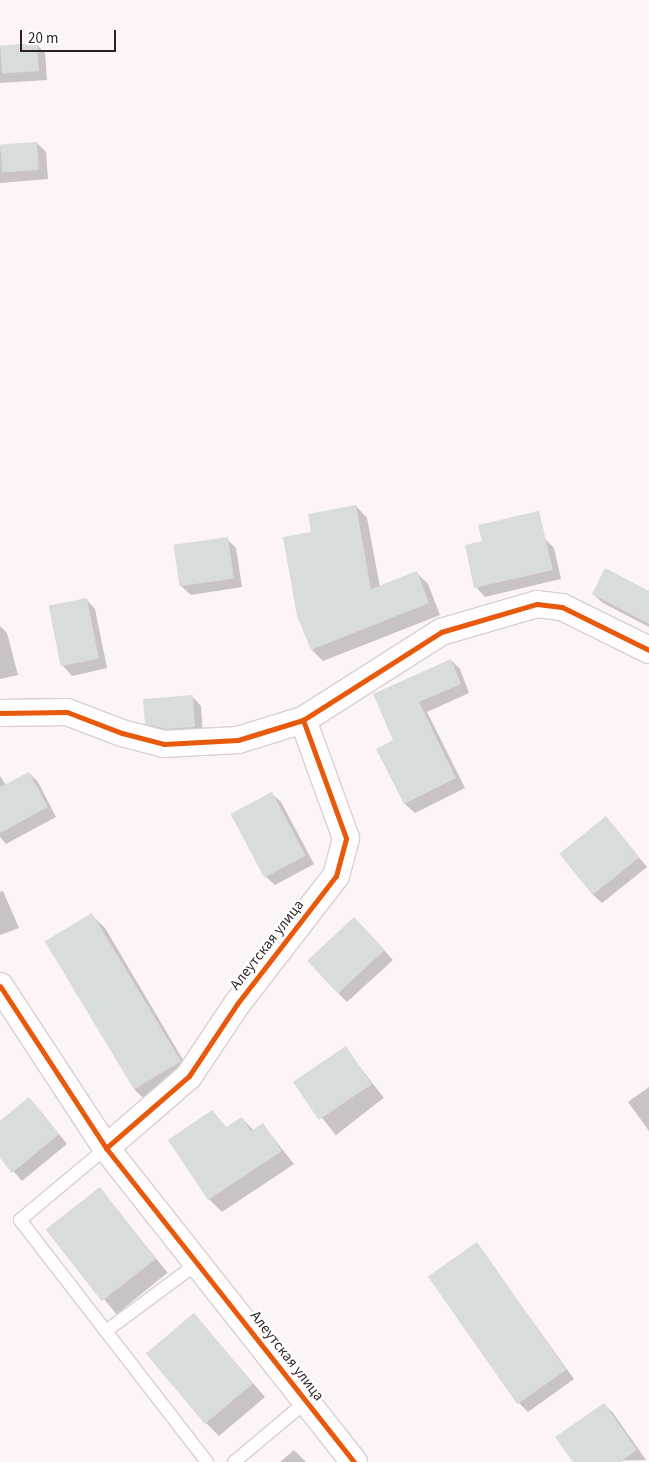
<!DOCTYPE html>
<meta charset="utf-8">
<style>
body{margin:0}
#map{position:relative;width:649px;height:1462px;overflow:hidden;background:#fcf4f5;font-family:"Source Sans 3",sans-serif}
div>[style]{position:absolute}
.shadow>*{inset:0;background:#0003;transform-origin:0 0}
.building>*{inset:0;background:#d8dcdb;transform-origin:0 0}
.roads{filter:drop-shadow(1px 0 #dacfd1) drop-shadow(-1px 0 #dacfd1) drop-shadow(0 1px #dacfd1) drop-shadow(0 -1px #dacfd1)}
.service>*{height:12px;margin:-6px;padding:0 6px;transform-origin:6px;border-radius:6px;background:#fffdfe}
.minor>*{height:26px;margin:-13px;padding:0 13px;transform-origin:13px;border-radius:13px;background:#fffdfe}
.cycleway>*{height:5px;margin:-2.5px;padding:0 2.5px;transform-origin:2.5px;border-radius:2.5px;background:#e8590c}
span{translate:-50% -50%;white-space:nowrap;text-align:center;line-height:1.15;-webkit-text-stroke:5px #fff;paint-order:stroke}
.street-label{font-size:15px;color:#2d1f23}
.scale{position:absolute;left:20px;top:30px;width:96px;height:22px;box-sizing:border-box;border:2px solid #2d1f23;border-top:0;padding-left:6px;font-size:15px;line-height:18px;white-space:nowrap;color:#2d1f23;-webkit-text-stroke:4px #fff;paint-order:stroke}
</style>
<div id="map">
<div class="shadow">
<div style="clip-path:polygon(36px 44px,45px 53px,47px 80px,0 83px,0 47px)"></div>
<div style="clip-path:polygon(37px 143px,46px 152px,48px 179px,0 183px,0 146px)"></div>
<div style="clip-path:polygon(356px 506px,367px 518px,380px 587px,416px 572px,428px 584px,440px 615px,323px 661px,312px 650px,299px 616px,312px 533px)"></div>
<div style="clip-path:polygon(227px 539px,236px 548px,242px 587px,191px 595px,181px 586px)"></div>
<div style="clip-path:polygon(545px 539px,554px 548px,561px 579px,485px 597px,476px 587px)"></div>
<div style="clip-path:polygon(649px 592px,649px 627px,603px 603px,593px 594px)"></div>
<div style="clip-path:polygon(86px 599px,95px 609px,107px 668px,72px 676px,63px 666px)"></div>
<div style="clip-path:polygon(0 626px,7px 633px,18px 675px,0 679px)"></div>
<div style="clip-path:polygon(451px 660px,460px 669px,469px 693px,427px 712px,465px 788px,415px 813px,405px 804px,378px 749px,395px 741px,374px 695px)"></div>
<div style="clip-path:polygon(192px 696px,201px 706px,203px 736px,156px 732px,146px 723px)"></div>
<div style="clip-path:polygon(29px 773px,38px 782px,56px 817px,6px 844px,0 837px,0 776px,6px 785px)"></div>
<div style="clip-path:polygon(271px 793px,281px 802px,314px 864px,275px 885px,265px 876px)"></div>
<div style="clip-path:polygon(606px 818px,647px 867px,602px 903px,592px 894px)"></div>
<div style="clip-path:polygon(3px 891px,19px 928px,0 935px,0 892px)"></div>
<div style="clip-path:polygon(92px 915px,105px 928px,192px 1075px,148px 1103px,135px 1090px)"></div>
<div style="clip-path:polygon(363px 927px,393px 960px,347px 1002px,338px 993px)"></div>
<div style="left:345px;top:1048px;width:63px;height:61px;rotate:52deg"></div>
<div style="clip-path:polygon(649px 1087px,649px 1131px,628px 1102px)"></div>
<div style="clip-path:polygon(38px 1108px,67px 1144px,22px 1181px,0 1156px,0 1122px)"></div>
<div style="clip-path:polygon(212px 1112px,227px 1128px,242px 1118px,254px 1131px,263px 1125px,294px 1164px,222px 1212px,209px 1199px,169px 1140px)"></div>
<div style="left:99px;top:1188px;width:109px;height:66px;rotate:51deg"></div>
<div style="clip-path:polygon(477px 1244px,574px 1379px,528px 1412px,519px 1403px)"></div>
<div style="clip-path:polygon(194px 1315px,265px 1397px,219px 1436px,206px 1423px)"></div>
<div style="clip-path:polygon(604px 1404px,613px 1413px,646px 1460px,574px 1462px)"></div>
<div style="clip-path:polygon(294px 1450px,306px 1462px,280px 1462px)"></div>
</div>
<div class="building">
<div style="left:37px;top:43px;width:28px;height:37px;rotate:86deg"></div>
<div style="left:37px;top:142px;width:28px;height:37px;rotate:86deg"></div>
<div style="clip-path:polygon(356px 505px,371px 589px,417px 571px,429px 603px,311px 650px,297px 616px,283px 537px,311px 532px,308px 514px)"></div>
<div style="clip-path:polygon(539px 511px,553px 570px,474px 588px,465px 545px,482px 541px,478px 525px)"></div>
<div style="left:228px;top:537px;width:42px;height:55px;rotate:82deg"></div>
<div style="clip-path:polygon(605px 568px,649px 591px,649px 624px,592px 594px)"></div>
<div style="left:87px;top:598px;width:62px;height:39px;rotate:79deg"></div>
<div style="clip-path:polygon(451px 659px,461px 684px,419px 702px,456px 778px,404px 804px,376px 749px,393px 740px,373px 694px)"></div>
<div style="clip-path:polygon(193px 695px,195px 727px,166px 729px,145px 724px,143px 699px)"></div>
<div style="clip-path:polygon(29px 772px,48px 807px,0 833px,0 787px)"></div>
<div style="left:272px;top:792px;width:72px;height:47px;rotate:62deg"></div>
<div style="left:606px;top:816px;width:53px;height:60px;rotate:51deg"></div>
<div style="left:92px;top:913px;width:173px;height:55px;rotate:59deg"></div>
<div style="left:354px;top:917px;width:45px;height:64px;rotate:47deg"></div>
<div style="left:346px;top:1046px;width:46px;height:64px;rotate:56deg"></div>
<div style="clip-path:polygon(29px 1097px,59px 1134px,12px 1173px,0 1158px,0 1121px)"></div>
<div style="clip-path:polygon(212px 1110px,226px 1127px,242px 1117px,251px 1131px,263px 1123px,282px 1151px,208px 1200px,168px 1140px)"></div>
<div style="left:100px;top:1187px;width:91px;height:69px;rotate:52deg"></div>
<div style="left:477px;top:1242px;width:156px;height:60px;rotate:55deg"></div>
<div style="left:194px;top:1313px;width:92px;height:63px;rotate:50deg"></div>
<div style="clip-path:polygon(604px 1403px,637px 1450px,620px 1462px,573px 1462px,555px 1437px)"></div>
</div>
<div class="roads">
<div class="service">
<div style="left:106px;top:1148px;width:112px;rotate:140.1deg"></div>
<div style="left:20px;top:1220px;width:306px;rotate:52.3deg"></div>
<div style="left:106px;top:1331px;width:114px;rotate:-36.5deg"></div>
<div style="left:234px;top:1462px;width:95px;rotate:-39.9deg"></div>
</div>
<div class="minor">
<div style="left:0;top:713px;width:67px;rotate:-0.9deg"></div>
<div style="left:67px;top:712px;width:59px;rotate:20.9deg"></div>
<div style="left:122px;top:733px;width:43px;rotate:14.7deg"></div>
<div style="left:164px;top:744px;width:74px;rotate:-3.1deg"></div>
<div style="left:238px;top:740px;width:68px;rotate:-17.1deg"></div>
<div style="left:303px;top:720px;width:164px;rotate:-32.5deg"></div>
<div style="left:441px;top:632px;width:100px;rotate:-16.3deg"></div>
<div style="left:537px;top:604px;width:25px;rotate:7deg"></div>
<div style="left:562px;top:607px;width:97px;rotate:26.3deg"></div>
<div style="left:0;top:986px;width:194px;rotate:56.8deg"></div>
<div style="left:106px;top:1148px;width:400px;rotate:51.7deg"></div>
<div style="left:106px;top:1148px;width:110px;rotate:-40.9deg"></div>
<div style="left:189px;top:1076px;width:87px;rotate:-56.3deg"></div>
<div style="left:237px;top:1004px;width:162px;rotate:-52.3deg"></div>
<div style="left:336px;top:876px;width:39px;rotate:-75deg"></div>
<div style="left:346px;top:838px;width:126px;rotate:-110deg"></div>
</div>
</div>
<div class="cycleway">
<div style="left:0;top:713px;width:67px;rotate:-0.9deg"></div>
<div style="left:67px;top:712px;width:59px;rotate:20.9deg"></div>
<div style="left:122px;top:733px;width:43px;rotate:14.7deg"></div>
<div style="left:164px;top:744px;width:74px;rotate:-3.1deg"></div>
<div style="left:238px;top:740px;width:68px;rotate:-17.1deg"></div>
<div style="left:303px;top:720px;width:164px;rotate:-32.5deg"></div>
<div style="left:441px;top:632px;width:100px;rotate:-16.3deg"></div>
<div style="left:537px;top:604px;width:25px;rotate:7deg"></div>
<div style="left:562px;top:607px;width:97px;rotate:26.3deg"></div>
<div style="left:0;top:986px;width:194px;rotate:56.8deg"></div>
<div style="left:106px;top:1148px;width:400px;rotate:51.7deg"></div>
<div style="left:106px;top:1148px;width:110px;rotate:-40.9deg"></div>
<div style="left:189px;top:1076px;width:87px;rotate:-56.3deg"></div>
<div style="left:237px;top:1004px;width:162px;rotate:-52.3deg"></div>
<div style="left:336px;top:876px;width:39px;rotate:-75deg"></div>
<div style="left:346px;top:838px;width:126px;rotate:-110deg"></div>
</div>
<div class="street-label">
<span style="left:267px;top:945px;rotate:-52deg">Алеутская улица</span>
<span style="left:287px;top:1356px;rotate:52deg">Алеутская улица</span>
</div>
<div class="scale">20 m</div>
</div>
